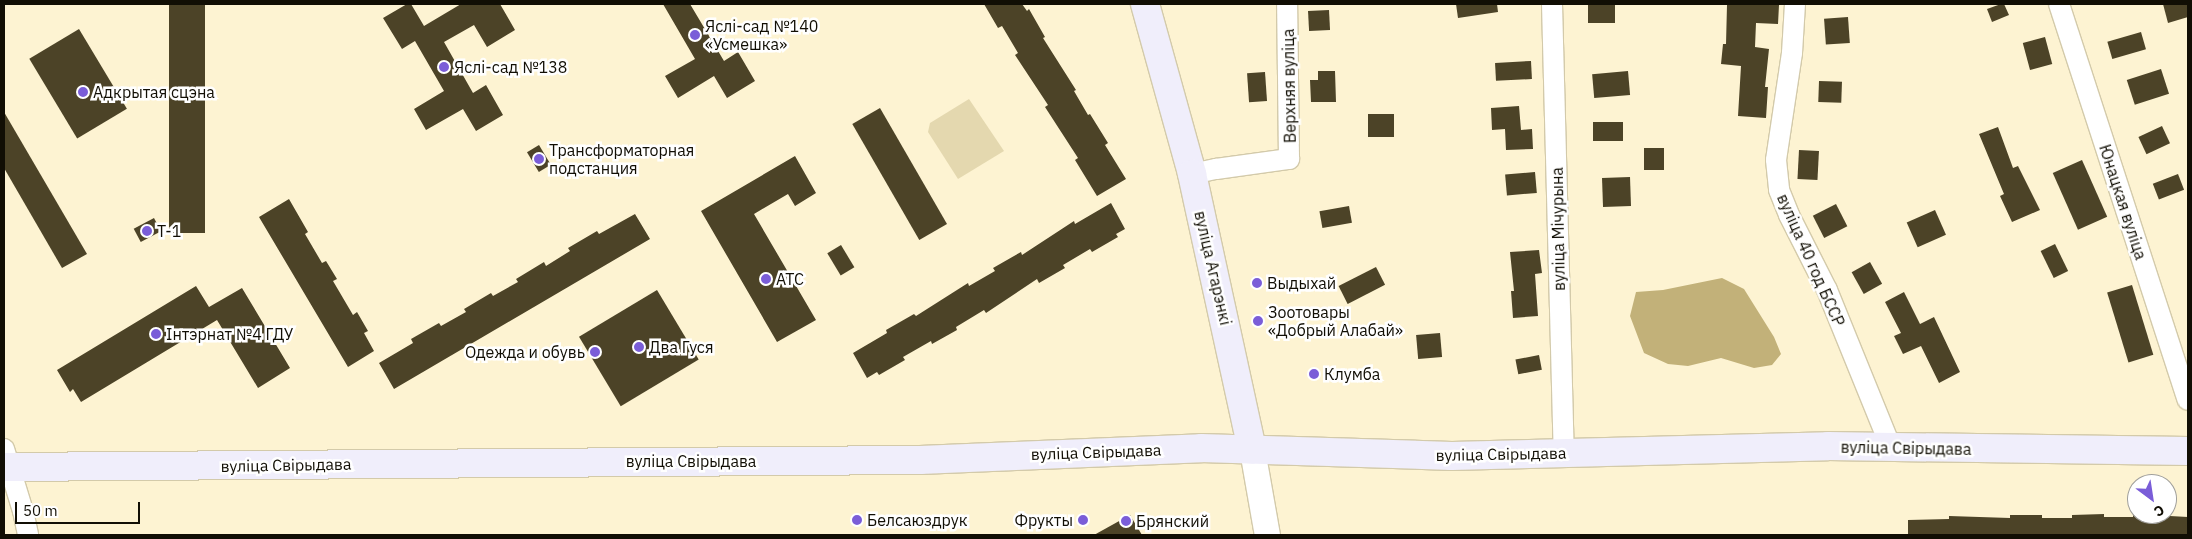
<!DOCTYPE html>
<meta charset="utf-8">
<style>
body{margin:0}
#map{position:relative;width:2192px;height:539px;overflow:hidden;background:#fdf3d2;font-family:"IBM Plex Sans",sans-serif}
div>[style]{position:absolute}
.green>*{inset:0;background:#e4d8af}
.water>*{inset:0;background:#c2b179}
.building>*{inset:0;background:#4c4327;transform-origin:0 0}
.roads{filter:drop-shadow(1px 0 #d3caaa) drop-shadow(-1px 0 #d3caaa) drop-shadow(0 1px #d3caaa) drop-shadow(0 -1px #d3caaa)}
.minor>*{height:20px;margin:-10px;padding:0 10px;transform-origin:10px;border-radius:10px;background:#fff}
.tertiary>*{height:25px;margin:-12.5px;padding:0 12.5px;transform-origin:12.5px;border-radius:12.5px;background:#fff}
.secondary>*{height:28px;margin:-14px;padding:0 14px;transform-origin:14px;border-radius:14px;background:#f0eefb}
.dots>*{width:14px;height:14px;translate:-50% -50%;box-sizing:border-box;border:2px solid #fff;border-radius:50%}
span{translate:-50% -50%;white-space:nowrap;text-align:center;line-height:1.15;-webkit-text-stroke:5px #fff;paint-order:stroke}
.poi-label{font-size:16px;color:#110e04}
.left{translate:0 -50%;text-align:left}
.right{translate:-100% -50%;text-align:right}
.street-label{font-size:16px;color:#110e04}
.frame{position:absolute;inset:0;border:5px solid #110e04;pointer-events:none}
.north{position:absolute;left:2127px;top:474px;width:50px;height:50px;box-sizing:border-box;background:#fff;border:1px solid #a09f9b;border-radius:50%;rotate:149deg;font-size:14px;font-weight:700;line-height:20px;text-align:center;color:#110e04}
.north::after{content:'';display:block;margin:auto;width:18px;height:22px;background:#7a5dd8;clip-path:polygon(50% 0,100% 100%,50% 72%,0 100%)}
.scale{position:absolute;left:15px;top:502px;width:125px;height:22px;box-sizing:border-box;border:2px solid #110e04;border-top:0;padding-left:6px;font-size:15px;line-height:18px;white-space:nowrap;color:#110e04;-webkit-text-stroke:4px #fff;paint-order:stroke}
</style>
<div id="map">
<div class="green">
<div style="clip-path:polygon(969px 99px,1004px 151px,958px 179px,928px 132px,930px 123px)"></div>
</div>
<div class="water">
<div style="clip-path:polygon(1722px 278px,1744px 289px,1774px 337px,1781px 354px,1772px 365px,1754px 368px,1721px 358px,1688px 366px,1668px 364px,1644px 353px,1630px 316px,1636px 292px,1663px 290px)"></div>
</div>
<div class="building">
<div style="left:169px;top:4px;width:36px;height:229px"></div>
<div style="clip-path:polygon(407px 4px,411px 4px,424px 26px,461px 4px,500px 4px,515px 30px,487px 47px,474px 25px,444px 42px,473px 93px,486px 85px,503px 115px,476px 131px,463px 109px,426px 130px,414px 109px,444px 91px,415px 41px,402px 49px,383px 18px)"></div>
<div style="clip-path:polygon(663px 4px,690px 4px,724px 61px,738px 52px,755px 81px,727px 98px,714px 76px,678px 98px,665px 76px,695px 59px)"></div>
<div style="clip-path:polygon(984px 4px,1022px 4px,1027px 11px,1029px 9px,1045px 37px,1043px 38px,1076px 90px,1074px 91px,1088px 115px,1090px 114px,1108px 143px,1105px 145px,1126px 179px,1097px 196px,1075px 160px,1078px 158px,1045px 107px,1048px 105px,1015px 55px,1018px 53px,1002px 26px,998px 28px)"></div>
<div style="clip-path:polygon(1456px 4px,1497px 4px,1498px 12px,1458px 18px)"></div>
<div style="clip-path:polygon(2001px 4px,2004px 4px,2009px 15px,1992px 22px,1987px 9px)"></div>
<div style="clip-path:polygon(2163px 4px,2188px 4px,2188px 17px,2168px 23px)"></div>
<div style="left:1588px;top:5px;width:27px;height:18px"></div>
<div style="clip-path:polygon(1727px 5px,1779px 5px,1778px 24px,1756px 23px,1755px 47px,1769px 49px,1765px 87px,1768px 87px,1766px 118px,1738px 116px,1741px 66px,1721px 64px,1723px 44px,1726px 44px)"></div>
<div style="left:1329px;top:10px;width:20px;height:21px;rotate:87deg"></div>
<div style="left:1848px;top:17px;width:26px;height:24px;rotate:86deg"></div>
<div style="left:79px;top:29px;width:93px;height:58px;rotate:59deg"></div>
<div style="left:2141px;top:32px;width:18px;height:35px;rotate:74deg"></div>
<div style="left:2045px;top:37px;width:28px;height:23px;rotate:75deg"></div>
<div style="left:1531px;top:61px;width:18px;height:36px;rotate:87deg"></div>
<div style="left:2161px;top:69px;width:26px;height:36px;rotate:72deg"></div>
<div style="clip-path:polygon(1318px 71px,1335px 71px,1336px 102px,1311px 102px,1310px 80px,1318px 80px)"></div>
<div style="left:1628px;top:71px;width:24px;height:36px;rotate:85deg"></div>
<div style="left:1265px;top:72px;width:29px;height:18px;rotate:86deg"></div>
<div style="left:1819px;top:81px;width:23px;height:21px;rotate:2deg"></div>
<div style="clip-path:polygon(1519px 106px,1521px 130px,1532px 129px,1533px 149px,1506px 150px,1505px 129px,1492px 130px,1491px 108px)"></div>
<div style="left:880px;top:108px;width:134px;height:32px;rotate:60deg"></div>
<div style="clip-path:polygon(4px 112px,87px 254px,62px 268px,4px 168px)"></div>
<div style="left:1394px;top:114px;width:23px;height:26px;rotate:90deg"></div>
<div style="left:1623px;top:122px;width:19px;height:30px;rotate:90deg"></div>
<div style="left:2162px;top:126px;width:19px;height:26px;rotate:65deg"></div>
<div style="clip-path:polygon(1998px 127px,2013px 168px,2018px 166px,2040px 210px,2012px 222px,2000px 196px,2004px 194px,1979px 134px)"></div>
<div style="left:539px;top:145px;width:23px;height:14px;rotate:59deg"></div>
<div style="left:1644px;top:148px;width:20px;height:22px"></div>
<div style="left:1799px;top:150px;width:20px;height:29px;rotate:3deg"></div>
<div style="clip-path:polygon(795px 156px,816px 193px,795px 206px,788px 194px,754px 214px,816px 320px,777px 342px,701px 211px)"></div>
<div style="left:2082px;top:160px;width:62px;height:32px;rotate:66deg"></div>
<div style="left:1535px;top:172px;width:21px;height:30px;rotate:85deg"></div>
<div style="left:2178px;top:174px;width:17px;height:27px;rotate:69deg"></div>
<div style="left:1630px;top:177px;width:29px;height:28px;rotate:88deg"></div>
<div style="clip-path:polygon(289px 199px,308px 232px,305px 234px,322px 263px,326px 261px,337px 279px,333px 281px,353px 315px,357px 312px,368px 331px,364px 333px,374px 351px,348px 367px,259px 217px)"></div>
<div style="clip-path:polygon(1111px 203px,1125px 229px,1116px 234px,1118px 237px,1092px 252px,1090px 249px,1063px 265px,1065px 268px,1039px 283px,1037px 279px,986px 313px,984px 310px,956px 327px,957px 330px,932px 344px,931px 341px,903px 357px,905px 360px,879px 375px,877px 372px,867px 378px,853px 353px,887px 333px,886px 330px,914px 314px,916px 316px,968px 283px,969px 286px,995px 271px,993px 268px,1021px 252px,1022px 255px,1074px 221px,1075px 224px)"></div>
<div style="left:1836px;top:204px;width:25px;height:26px;rotate:63deg"></div>
<div style="left:1349px;top:206px;width:17px;height:30px;rotate:80deg"></div>
<div style="left:1935px;top:210px;width:27px;height:31px;rotate:66deg"></div>
<div style="clip-path:polygon(635px 214px,650px 239px,394px 389px,379px 363px,413px 343px,411px 339px,439px 323px,441px 326px,466px 312px,464px 309px,491px 293px,493px 296px,518px 282px,516px 279px,544px 262px,546px 266px,570px 251px,568px 248px,597px 231px,599px 234px)"></div>
<div style="left:154px;top:218px;width:15px;height:23px;rotate:62deg"></div>
<div style="left:2055px;top:244px;width:30px;height:16px;rotate:64deg"></div>
<div style="left:841px;top:245px;width:26px;height:16px;rotate:59deg"></div>
<div style="clip-path:polygon(1539px 250px,1542px 273px,1535px 274px,1538px 316px,1513px 318px,1511px 291px,1514px 291px,1510px 252px)"></div>
<div style="left:1870px;top:262px;width:25px;height:21px;rotate:61deg"></div>
<div style="left:1376px;top:267px;width:20px;height:42px;rotate:63deg"></div>
<div style="left:2132px;top:285px;width:73px;height:26px;rotate:73deg"></div>
<div style="clip-path:polygon(196px 286px,209px 307px,242px 288px,290px 368px,258px 388px,217px 320px,81px 402px,73px 389px,70px 392px,57px 370px)"></div>
<div style="left:657px;top:290px;width:81px;height:91px;rotate:59deg"></div>
<div style="clip-path:polygon(1904px 292px,1920px 324px,1934px 317px,1960px 372px,1939px 383px,1921px 346px,1903px 354px,1894px 336px,1901px 333px,1885px 302px)"></div>
<div style="left:1440px;top:333px;width:24px;height:24px;rotate:85deg"></div>
<div style="left:1539px;top:355px;width:15px;height:24px;rotate:79deg"></div>
<div style="clip-path:polygon(2104px 514px,2104px 517px,2133px 517px,2133px 514px,2188px 517px,2188px 535px,1908px 535px,1908px 520px,1949px 519px,1949px 516px,2010px 518px,2010px 515px,2042px 515px,2042px 518px,2072px 518px,2072px 515px)"></div>
<div style="clip-path:polygon(1130px 515px,1142px 535px,1094px 535px)"></div>
</div>
<div class="roads">
<div class="minor">
<div style="left:1552px;top:4px;width:449px;rotate:88.5deg"></div>
<div style="left:1795px;top:4px;width:49px;rotate:93.5deg"></div>
<div style="left:1792px;top:53px;width:108px;rotate:98.5deg"></div>
<div style="left:1776px;top:160px;width:30px;rotate:84deg"></div>
<div style="left:1779px;top:190px;width:27px;rotate:68deg"></div>
<div style="left:1789px;top:215px;width:84px;rotate:63.1deg"></div>
<div style="left:1827px;top:290px;width:170px;rotate:67.9deg"></div>
<div style="left:2059px;top:4px;width:416px;rotate:72deg"></div>
<div style="left:1192px;top:174px;width:25px;rotate:-12deg"></div>
<div style="left:1216px;top:169px;width:74px;rotate:-7.8deg"></div>
<div style="left:1289px;top:159px;width:155px;rotate:-90.7deg"></div>
<div style="left:4px;top:449px;width:65px;rotate:73deg"></div>
<div style="left:23px;top:511px;width:25px;rotate:78deg"></div>
</div>
<div class="tertiary">
<div style="left:1252px;top:450px;width:86px;rotate:80deg"></div>
</div>
<div class="secondary">
<div style="left:1145px;top:4px;width:176px;rotate:74.5deg"></div>
<div style="left:1192px;top:174px;width:282px;rotate:77.7deg"></div>
<div style="left:4px;top:467px;width:916px;rotate:-0.44deg"></div>
<div style="left:920px;top:460px;width:281px;rotate:-2.4deg"></div>
<div style="left:1201px;top:448px;width:251px;rotate:1.8deg"></div>
<div style="left:1452px;top:456px;width:376px;rotate:-1.5deg"></div>
<div style="left:1828px;top:446px;width:360px;rotate:0.8deg"></div>
</div>
</div>
<div class="dots">
<div style="left:695px;top:35px;background:#7a5dd8"></div>
<div style="left:444px;top:67px;background:#7a5dd8"></div>
<div style="left:83px;top:92px;background:#7a5dd8"></div>
<div style="left:539px;top:159px;background:#7a5dd8"></div>
<div style="left:147px;top:231px;background:#7a5dd8"></div>
<div style="left:766px;top:279px;background:#7a5dd8"></div>
<div style="left:1257px;top:283px;background:#7a5dd8"></div>
<div style="left:1258px;top:321px;background:#7a5dd8"></div>
<div style="left:156px;top:334px;background:#7a5dd8"></div>
<div style="left:639px;top:347px;background:#7a5dd8"></div>
<div style="left:595px;top:352px;background:#7a5dd8"></div>
<div style="left:1314px;top:374px;background:#7a5dd8"></div>
<div style="left:857px;top:520px;background:#7a5dd8"></div>
<div style="left:1083px;top:520px;background:#7a5dd8"></div>
<div style="left:1126px;top:521px;background:#7a5dd8"></div>
</div>
<div class="poi-label">
<span class="left" style="left:705px;top:35px">Яслі-сад №140<br>«Усмешка»</span>
<span class="left" style="left:454px;top:67px">Яслі-сад №138</span>
<span class="left" style="left:93px;top:92px">Адкрытая сцэна</span>
<span class="left" style="left:549px;top:159px">Трансформаторная<br>подстанция</span>
<span class="left" style="left:157px;top:231px">Т-1</span>
<span class="left" style="left:776px;top:279px">АТС</span>
<span class="left" style="left:1267px;top:283px">Выдыхай</span>
<span class="left" style="left:1268px;top:321px">Зоотовары<br>«Добрый Алабай»</span>
<span class="left" style="left:166px;top:334px">Інтэрнат №4 ГДУ</span>
<span class="left" style="left:649px;top:347px">Два Гуся</span>
<span class="right" style="left:585px;top:352px">Одежда и обувь</span>
<span class="left" style="left:1324px;top:374px">Клумба</span>
<span class="left" style="left:867px;top:520px">Белсаюздрук</span>
<span class="right" style="left:1073px;top:520px">Фрукты</span>
<span class="left" style="left:1136px;top:521px">Брянский</span>
</div>
<div class="street-label">
<span style="left:1289px;top:86px;rotate:-91deg">Верхняя вуліца</span>
<span style="left:2123px;top:202px;rotate:72deg">Юнацкая вуліца</span>
<span style="left:1558px;top:229px;rotate:-91deg">вуліца Мічурына</span>
<span style="left:1811px;top:260px;rotate:66deg">вуліца 40 год БССР</span>
<span style="left:1213px;top:268px;rotate:77deg">вуліца Агарэнкі</span>
<span style="left:1906px;top:448px;rotate:1deg">вуліца Свірыдава</span>
<span style="left:1096px;top:452px;rotate:-2deg">вуліца Свірыдава</span>
<span style="left:1501px;top:454px;rotate:-1deg">вуліца Свірыдава</span>
<span style="left:691px;top:461px">вуліца Свірыдава</span>
<span style="left:286px;top:465px;rotate:-1deg">вуліца Свірыдава</span>
</div>
<div class="frame"></div>
<div class="north">С</div>
<div class="scale">50 m</div>
</div>
